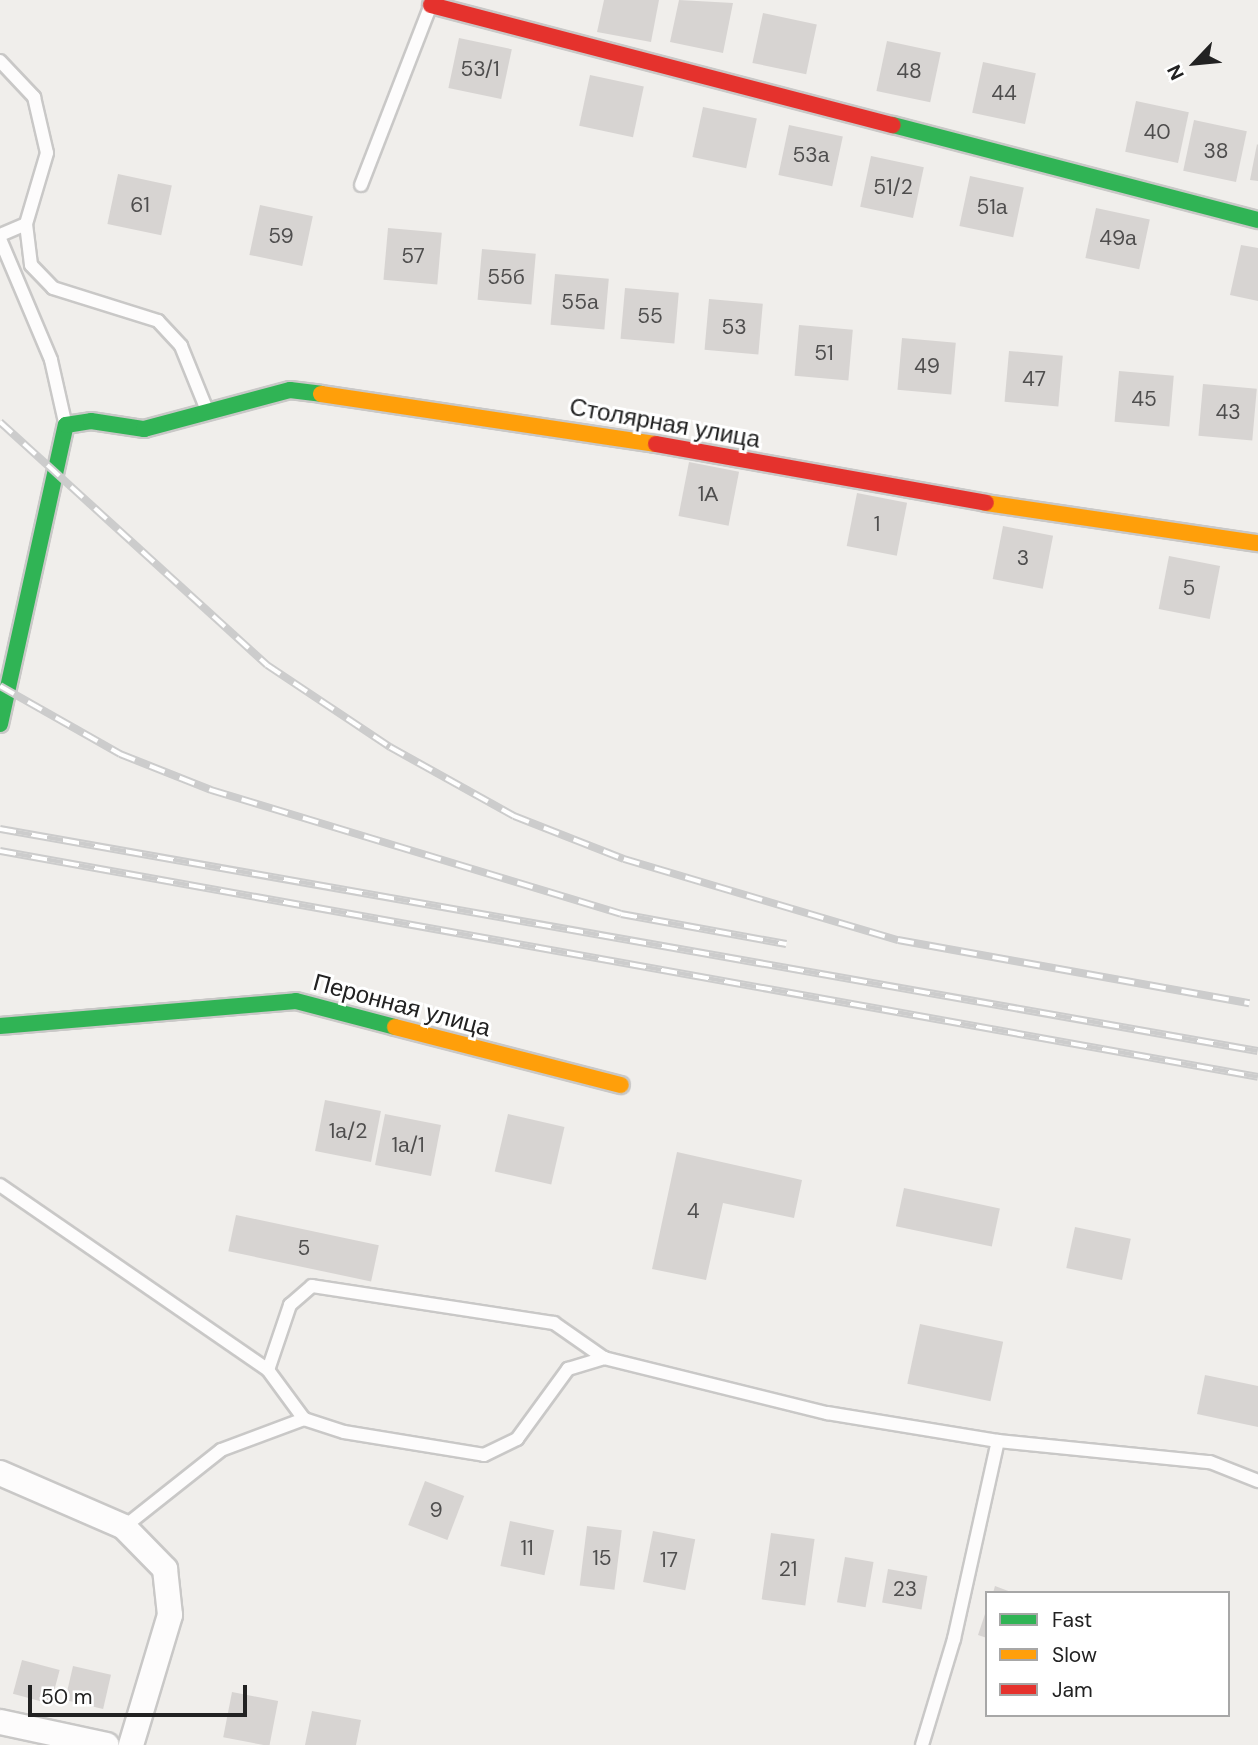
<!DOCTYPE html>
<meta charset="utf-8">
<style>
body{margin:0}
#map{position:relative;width:1258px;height:1745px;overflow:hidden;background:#f0eeeb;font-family:"DM Sans",sans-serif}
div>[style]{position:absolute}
.building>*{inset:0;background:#d7d4d2;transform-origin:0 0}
.roads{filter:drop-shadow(2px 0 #c9c8c7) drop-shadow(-2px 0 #c9c8c7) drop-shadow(0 2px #c9c8c7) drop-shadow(0 -2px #c9c8c7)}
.lane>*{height:12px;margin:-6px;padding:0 6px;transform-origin:6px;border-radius:6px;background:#fdfcfc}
.street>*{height:24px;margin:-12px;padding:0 12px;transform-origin:12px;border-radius:12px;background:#fdfcfc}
.fast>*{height:16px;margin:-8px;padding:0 8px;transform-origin:8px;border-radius:8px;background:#30b455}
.slow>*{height:16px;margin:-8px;padding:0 8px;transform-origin:8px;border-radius:8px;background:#ff9f0a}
.jam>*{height:16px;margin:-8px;padding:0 8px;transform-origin:8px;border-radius:8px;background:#e5322d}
.rail>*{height:8px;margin-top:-4px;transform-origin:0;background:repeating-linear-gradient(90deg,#fff 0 16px,#ccc 0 32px);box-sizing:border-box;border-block:2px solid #ccc}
span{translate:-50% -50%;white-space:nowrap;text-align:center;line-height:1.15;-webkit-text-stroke:6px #fff;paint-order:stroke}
.number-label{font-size:21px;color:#4f4e4e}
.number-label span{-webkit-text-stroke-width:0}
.street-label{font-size:24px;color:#222}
.legend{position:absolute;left:985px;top:1591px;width:245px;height:126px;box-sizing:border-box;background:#fff;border:2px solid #a7a7a7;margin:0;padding:9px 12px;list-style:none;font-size:21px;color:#222}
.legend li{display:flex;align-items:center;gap:14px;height:35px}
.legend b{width:35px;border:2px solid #a7a7a7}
.north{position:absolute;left:1160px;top:28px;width:70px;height:70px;-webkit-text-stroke:5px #fff;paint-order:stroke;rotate:244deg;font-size:19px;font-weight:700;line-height:28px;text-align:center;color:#222}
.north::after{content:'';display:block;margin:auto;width:24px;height:32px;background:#222;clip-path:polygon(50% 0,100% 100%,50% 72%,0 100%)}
.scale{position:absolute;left:28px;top:1685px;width:219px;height:32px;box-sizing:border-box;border:4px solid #222;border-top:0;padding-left:9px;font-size:21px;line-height:24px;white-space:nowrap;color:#222;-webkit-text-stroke:5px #fff;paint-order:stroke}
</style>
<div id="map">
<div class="building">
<div style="clip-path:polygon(604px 0,659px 0,651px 42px,597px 32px)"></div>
<div style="clip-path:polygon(679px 0,733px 3px,723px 53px,670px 42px)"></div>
<div style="left:763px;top:13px;width:55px;height:51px;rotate:12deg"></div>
<div style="left:459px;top:38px;width:54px;height:51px;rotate:12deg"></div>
<div style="left:887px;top:41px;width:55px;height:51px;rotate:12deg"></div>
<div style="left:983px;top:62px;width:54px;height:52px;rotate:12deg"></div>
<div style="left:590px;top:75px;width:55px;height:52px;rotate:12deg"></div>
<div style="left:1136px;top:101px;width:54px;height:52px;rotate:12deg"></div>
<div style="left:703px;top:107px;width:55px;height:51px;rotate:12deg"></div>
<div style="left:1194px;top:120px;width:54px;height:52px;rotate:12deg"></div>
<div style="left:789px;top:125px;width:55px;height:51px;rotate:12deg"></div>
<div style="clip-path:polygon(1257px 144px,1258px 145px,1258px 181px,1250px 180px)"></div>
<div style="left:871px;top:156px;width:54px;height:52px;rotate:12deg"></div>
<div style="left:118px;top:174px;width:55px;height:51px;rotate:12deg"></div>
<div style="left:970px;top:176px;width:55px;height:51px;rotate:12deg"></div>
<div style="left:260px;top:205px;width:54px;height:51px;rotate:12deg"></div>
<div style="left:1096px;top:208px;width:55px;height:51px;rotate:12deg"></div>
<div style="left:388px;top:228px;width:54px;height:52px;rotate:5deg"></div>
<div style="clip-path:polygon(1241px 245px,1258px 248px,1258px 301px,1230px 295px)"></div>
<div style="left:482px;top:249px;width:54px;height:51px;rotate:5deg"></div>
<div style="left:555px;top:274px;width:54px;height:51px;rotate:5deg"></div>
<div style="left:625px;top:288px;width:54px;height:51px;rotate:5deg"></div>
<div style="left:709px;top:299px;width:54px;height:51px;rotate:5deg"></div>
<div style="left:799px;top:325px;width:54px;height:51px;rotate:5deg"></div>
<div style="left:902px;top:338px;width:54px;height:52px;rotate:5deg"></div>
<div style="left:1009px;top:351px;width:54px;height:51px;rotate:5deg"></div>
<div style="left:1119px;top:371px;width:55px;height:51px;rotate:5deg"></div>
<div style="left:1203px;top:384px;width:54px;height:52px;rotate:5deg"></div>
<div style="left:689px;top:462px;width:51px;height:55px;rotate:11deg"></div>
<div style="left:857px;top:493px;width:51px;height:54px;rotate:11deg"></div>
<div style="left:1003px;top:526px;width:51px;height:54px;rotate:11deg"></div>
<div style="left:1169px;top:556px;width:52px;height:54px;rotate:11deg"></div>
<div style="left:325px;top:1100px;width:57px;height:52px;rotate:11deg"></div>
<div style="left:385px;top:1114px;width:57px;height:52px;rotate:11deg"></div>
<div style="left:508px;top:1114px;width:58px;height:59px;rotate:13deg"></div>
<div style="clip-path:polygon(677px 1152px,802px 1180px,794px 1218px,723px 1203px,706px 1280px,652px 1269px)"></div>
<div style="left:904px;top:1188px;width:98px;height:39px;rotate:12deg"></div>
<div style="left:236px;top:1215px;width:146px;height:37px;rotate:12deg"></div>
<div style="left:1075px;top:1227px;width:57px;height:42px;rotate:12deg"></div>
<div style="left:920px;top:1324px;width:85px;height:61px;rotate:12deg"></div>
<div style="clip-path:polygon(1205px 1375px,1258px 1386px,1258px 1427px,1197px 1414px)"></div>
<div style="left:425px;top:1481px;width:42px;height:47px;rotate:21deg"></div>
<div style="left:510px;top:1521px;width:45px;height:46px;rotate:12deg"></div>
<div style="left:587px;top:1526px;width:35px;height:60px;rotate:7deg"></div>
<div style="left:653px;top:1531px;width:43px;height:52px;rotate:11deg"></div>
<div style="left:771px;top:1533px;width:44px;height:67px;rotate:8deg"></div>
<div style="left:845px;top:1557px;width:29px;height:46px;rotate:10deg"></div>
<div style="left:888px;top:1569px;width:40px;height:34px;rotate:10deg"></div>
<div style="clip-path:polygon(995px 1586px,1011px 1592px,1011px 1593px,993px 1593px)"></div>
<div style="clip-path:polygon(986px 1611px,987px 1611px,987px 1638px,978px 1635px)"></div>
<div style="left:22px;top:1660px;width:39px;height:35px;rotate:15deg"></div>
<div style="left:73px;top:1666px;width:39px;height:35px;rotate:13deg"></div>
<div style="left:232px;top:1692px;width:47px;height:46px;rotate:11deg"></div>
<div style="clip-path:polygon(312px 1711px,361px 1720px,356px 1745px,305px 1745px)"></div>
</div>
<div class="roads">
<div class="lane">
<div style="left:0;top:61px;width:50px;rotate:46.6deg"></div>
<div style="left:34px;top:97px;width:57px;rotate:76.9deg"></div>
<div style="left:47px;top:153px;width:74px;rotate:106.5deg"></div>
<div style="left:26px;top:224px;width:28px;rotate:157deg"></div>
<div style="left:361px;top:185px;width:191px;rotate:-68.8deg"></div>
<div style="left:26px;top:224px;width:41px;rotate:83deg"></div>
<div style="left:31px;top:265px;width:32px;rotate:46deg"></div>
<div style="left:53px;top:288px;width:110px;rotate:17.4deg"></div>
<div style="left:158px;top:321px;width:34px;rotate:47deg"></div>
<div style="left:181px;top:346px;width:67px;rotate:68deg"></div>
<div style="left:0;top:239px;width:131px;rotate:67.1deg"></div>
<div style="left:51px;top:360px;width:64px;rotate:77.3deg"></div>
<div style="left:0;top:1185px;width:326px;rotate:34.6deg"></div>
<div style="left:268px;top:1370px;width:61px;rotate:53.7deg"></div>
<div style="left:304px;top:1419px;width:42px;rotate:18deg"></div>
<div style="left:344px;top:1432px;width:142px;rotate:9.3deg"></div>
<div style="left:484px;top:1455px;width:37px;rotate:-26deg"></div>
<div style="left:517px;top:1439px;width:87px;rotate:-53.9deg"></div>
<div style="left:568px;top:1369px;width:38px;rotate:-17deg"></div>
<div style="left:604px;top:1358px;width:230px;rotate:13.9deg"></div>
<div style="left:827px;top:1413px;width:173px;rotate:9.3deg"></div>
<div style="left:998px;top:1441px;width:213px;rotate:5.7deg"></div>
<div style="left:1210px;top:1462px;width:52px;rotate:21.6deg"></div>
<div style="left:268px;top:1370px;width:69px;rotate:-71.3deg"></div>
<div style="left:290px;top:1305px;width:29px;rotate:-41deg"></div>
<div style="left:312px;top:1286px;width:245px;rotate:8.7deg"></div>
<div style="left:554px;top:1323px;width:61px;rotate:35deg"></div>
<div style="left:124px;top:1527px;width:124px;rotate:-38.4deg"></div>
<div style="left:221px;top:1450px;width:89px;rotate:-20.5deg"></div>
<div style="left:922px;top:1745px;width:111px;rotate:-73.2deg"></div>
<div style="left:954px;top:1639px;width:203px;rotate:-77.5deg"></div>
</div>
<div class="street">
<div style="left:0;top:1473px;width:135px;rotate:23.5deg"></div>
<div style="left:124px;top:1527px;width:59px;rotate:45.7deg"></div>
<div style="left:165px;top:1569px;width:46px;rotate:83.8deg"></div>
<div style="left:170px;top:1615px;width:136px;rotate:106.7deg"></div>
<div style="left:0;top:1722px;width:109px;rotate:12.1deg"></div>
</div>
<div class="fast">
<div style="left:893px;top:125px;width:377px;rotate:14.6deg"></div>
<div style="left:0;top:724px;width:306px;rotate:-77.6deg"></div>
<div style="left:66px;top:425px;width:25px;rotate:-9deg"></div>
<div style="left:91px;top:421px;width:54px;rotate:8.6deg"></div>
<div style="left:144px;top:429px;width:151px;rotate:-15deg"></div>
<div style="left:290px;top:390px;width:31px;rotate:7deg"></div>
<div style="left:0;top:1026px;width:297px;rotate:-4.8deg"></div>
<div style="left:296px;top:1001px;width:102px;rotate:14.7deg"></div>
</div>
<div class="slow">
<div style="left:321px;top:394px;width:339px;rotate:8.5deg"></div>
<div style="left:986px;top:503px;width:275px;rotate:8.4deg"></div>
<div style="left:395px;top:1027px;width:233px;rotate:14.4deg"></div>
</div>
<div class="jam">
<div style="left:431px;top:5px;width:477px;rotate:14.6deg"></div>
<div style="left:656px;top:444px;width:335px;rotate:10.1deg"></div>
</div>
</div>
<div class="rail">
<div style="left:0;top:422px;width:361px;rotate:42.3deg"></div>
<div style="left:267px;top:665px;width:148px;rotate:33.7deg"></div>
<div style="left:390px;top:747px;width:142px;rotate:29.1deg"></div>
<div style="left:514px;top:816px;width:118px;rotate:21.4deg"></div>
<div style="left:624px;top:859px;width:286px;rotate:16.5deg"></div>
<div style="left:898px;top:940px;width:357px;rotate:10.2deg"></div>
<div style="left:0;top:686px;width:138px;rotate:29.5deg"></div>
<div style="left:120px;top:754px;width:98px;rotate:21.6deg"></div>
<div style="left:211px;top:790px;width:428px;rotate:16.8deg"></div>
<div style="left:621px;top:914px;width:168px;rotate:10.3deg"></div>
<div style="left:0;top:829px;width:1277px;rotate:10.01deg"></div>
<div style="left:0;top:851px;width:1278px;rotate:10.18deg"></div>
</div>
<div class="number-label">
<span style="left:480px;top:69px">53/1</span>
<span style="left:909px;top:71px">48</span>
<span style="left:1004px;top:93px">44</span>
<span style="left:1157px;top:132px">40</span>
<span style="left:1216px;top:151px">38</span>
<span style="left:811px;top:155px">53а</span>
<span style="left:893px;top:187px">51/2</span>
<span style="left:140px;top:205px">61</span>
<span style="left:992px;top:207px">51а</span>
<span style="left:281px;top:236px">59</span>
<span style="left:1118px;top:238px">49а</span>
<span style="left:413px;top:256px">57</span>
<span style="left:506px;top:277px">55б</span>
<span style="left:580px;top:302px">55а</span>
<span style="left:650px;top:316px">55</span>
<span style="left:734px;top:327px">53</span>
<span style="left:824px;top:353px">51</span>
<span style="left:927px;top:366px">49</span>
<span style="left:1034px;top:379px">47</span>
<span style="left:1144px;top:399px">45</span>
<span style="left:1228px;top:412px">43</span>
<span style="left:708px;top:494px">1А</span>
<span style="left:877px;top:524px">1</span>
<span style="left:1023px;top:558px">3</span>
<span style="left:1189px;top:588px">5</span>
<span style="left:348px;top:1131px">1а/2</span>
<span style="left:408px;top:1145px">1а/1</span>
<span style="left:693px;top:1211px">4</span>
<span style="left:304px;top:1248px">5</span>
<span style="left:436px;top:1510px">9</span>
<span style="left:527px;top:1548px">11</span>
<span style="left:602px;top:1558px">15</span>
<span style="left:669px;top:1560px">17</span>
<span style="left:788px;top:1569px">21</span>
<span style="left:905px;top:1589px">23</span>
</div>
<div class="street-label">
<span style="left:665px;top:423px;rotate:10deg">Столярная улица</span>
<span style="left:402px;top:1005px;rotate:15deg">Перонная улица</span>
</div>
<ul class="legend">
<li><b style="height:9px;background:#30b455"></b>Fast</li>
<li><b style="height:9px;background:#ff9f0a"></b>Slow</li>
<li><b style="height:9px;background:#e5322d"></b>Jam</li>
</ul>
<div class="north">N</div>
<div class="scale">50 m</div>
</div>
